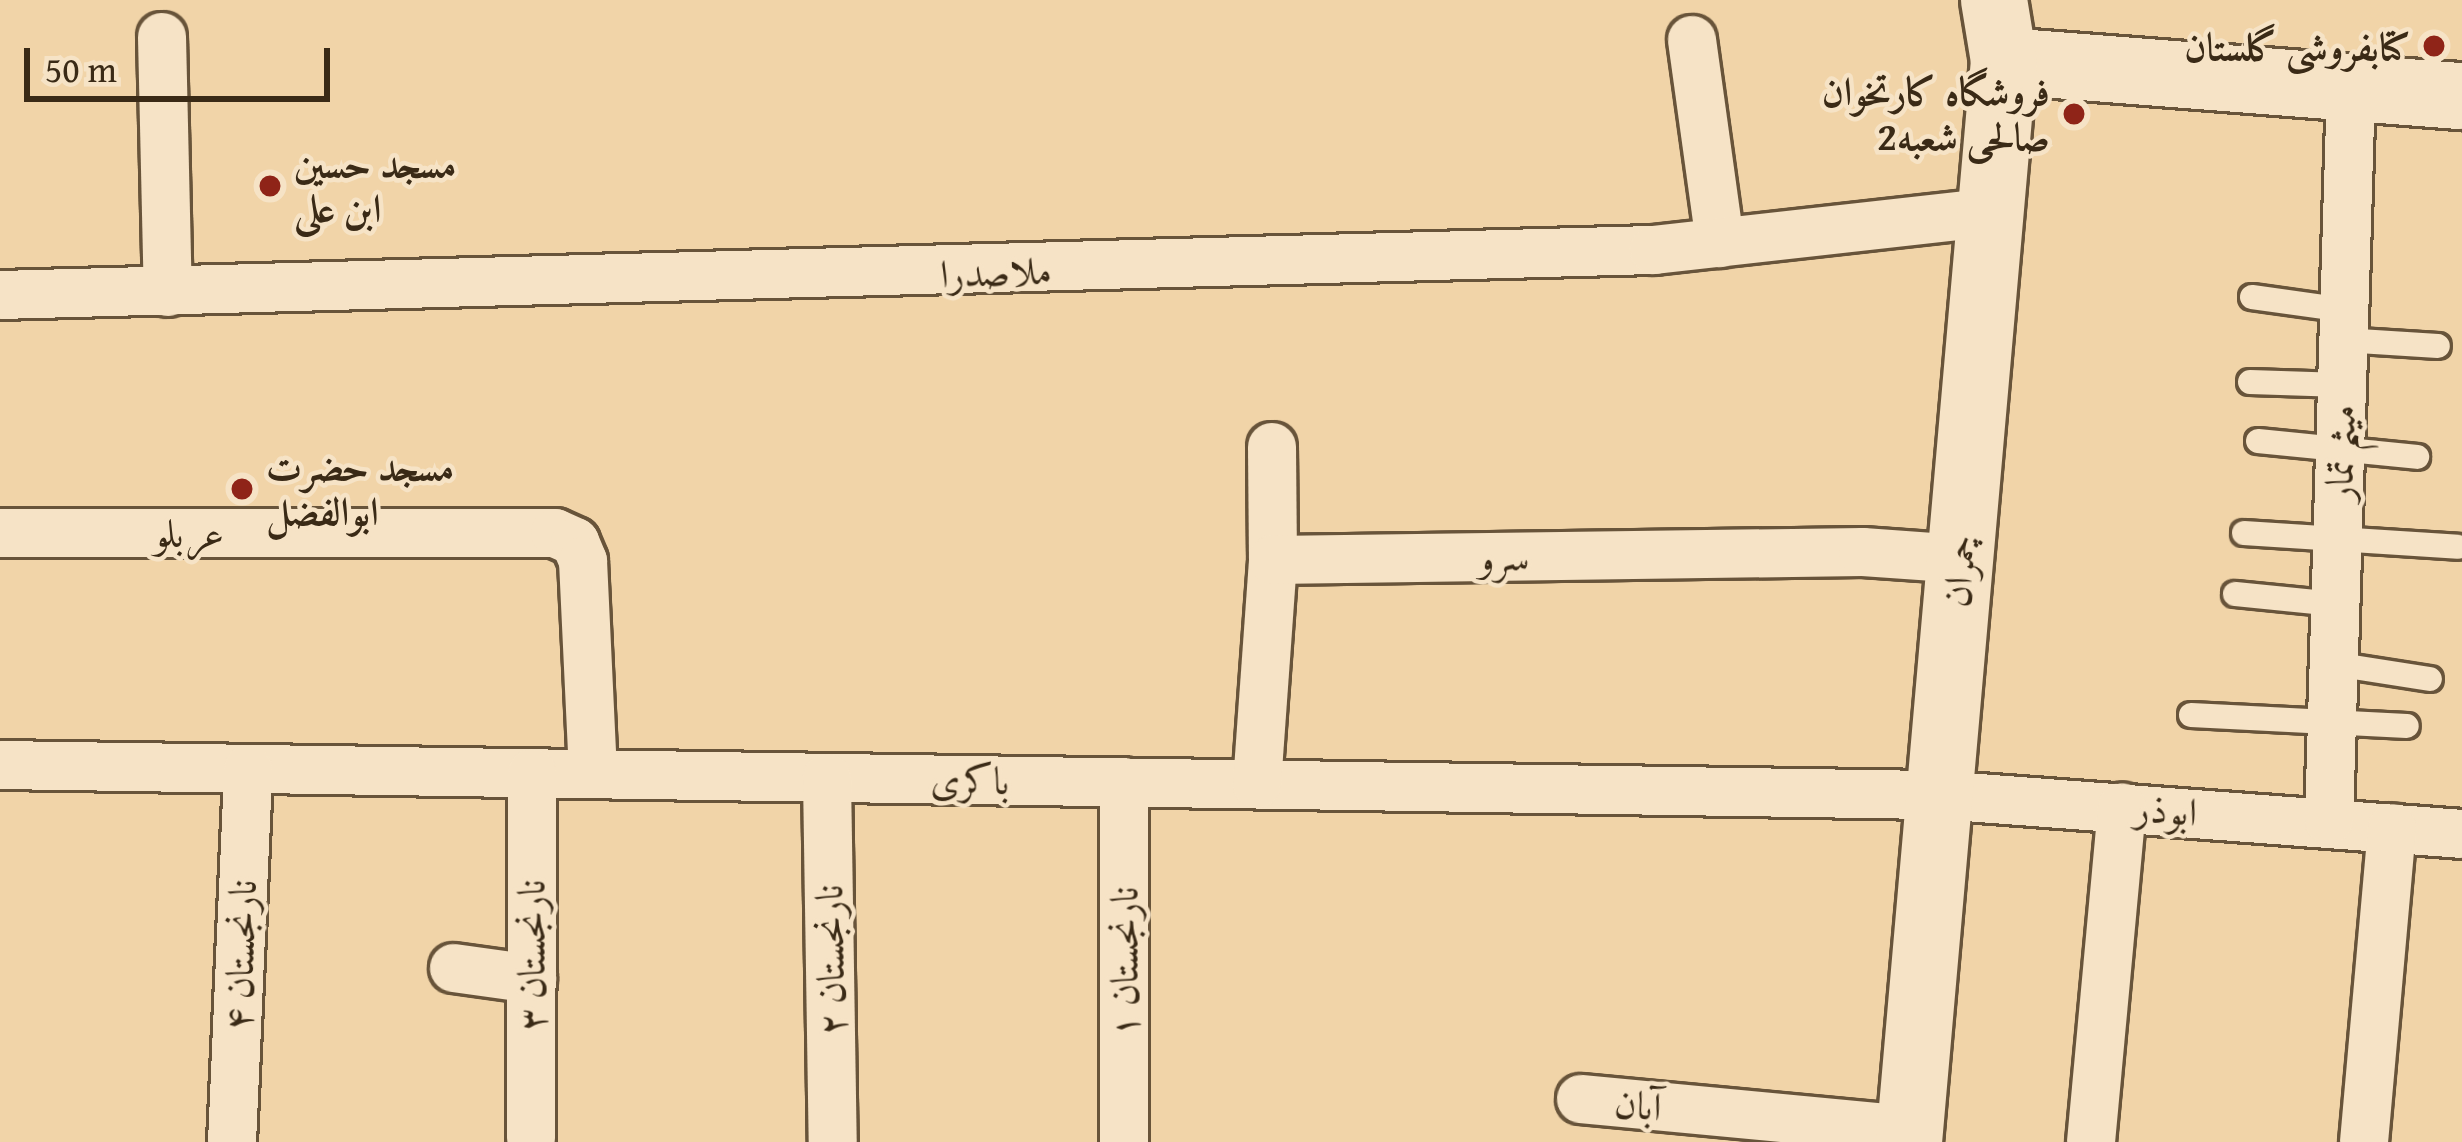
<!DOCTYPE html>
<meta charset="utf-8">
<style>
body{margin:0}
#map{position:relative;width:2462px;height:1142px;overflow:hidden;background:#f1d4a8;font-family:"Gentium Book Plus",Amiri,serif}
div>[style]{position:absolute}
.roads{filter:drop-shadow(3px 0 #68543a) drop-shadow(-3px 0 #68543a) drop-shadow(0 3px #68543a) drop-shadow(0 -3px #68543a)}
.lane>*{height:24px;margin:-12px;padding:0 12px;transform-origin:12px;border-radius:12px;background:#f6e3c6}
.street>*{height:48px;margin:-24px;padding:0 24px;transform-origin:24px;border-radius:24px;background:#f6e3c6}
.secondary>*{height:66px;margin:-33px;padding:0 33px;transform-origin:33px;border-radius:33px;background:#f6e3c6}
.dots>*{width:33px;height:33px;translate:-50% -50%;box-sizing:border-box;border:6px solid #f6e3c6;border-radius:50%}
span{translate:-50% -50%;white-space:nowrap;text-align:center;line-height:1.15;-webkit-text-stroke:9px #f6e3c6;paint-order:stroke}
.poi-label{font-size:39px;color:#3a2a16;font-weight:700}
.right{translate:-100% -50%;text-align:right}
.left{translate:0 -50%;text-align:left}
.street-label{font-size:39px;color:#3a2a16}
.scale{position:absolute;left:24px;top:48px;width:306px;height:54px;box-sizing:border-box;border:6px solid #3a2a16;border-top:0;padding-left:15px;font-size:36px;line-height:42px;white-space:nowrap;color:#3a2a16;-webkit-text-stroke:9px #f6e3c6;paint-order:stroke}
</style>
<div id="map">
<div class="roads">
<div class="lane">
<div style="left:2252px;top:297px;width:93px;rotate:8deg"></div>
<div style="left:2343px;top:340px;width:95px;rotate:3.6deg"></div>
<div style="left:2250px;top:382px;width:92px;rotate:1.9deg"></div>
<div style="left:2258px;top:441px;width:160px;rotate:5.7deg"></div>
<div style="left:2244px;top:533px;width:214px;rotate:3.7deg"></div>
<div style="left:2235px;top:594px;width:101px;rotate:5.7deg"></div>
<div style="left:2334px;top:664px;width:97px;rotate:8.9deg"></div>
<div style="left:2191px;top:715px;width:216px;rotate:2.9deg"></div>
</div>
<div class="street">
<div style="left:162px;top:37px;width:255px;rotate:88.7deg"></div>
<div style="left:1692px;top:40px;width:205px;rotate:82.1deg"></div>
<div style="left:0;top:295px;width:1655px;rotate:-1.56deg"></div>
<div style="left:1654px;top:250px;width:339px;rotate:-6.4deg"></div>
<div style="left:1272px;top:447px;width:113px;rotate:89.5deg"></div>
<div style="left:0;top:533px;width:555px"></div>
<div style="left:555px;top:533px;width:22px;rotate:24deg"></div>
<div style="left:575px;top:542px;width:21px;rotate:67deg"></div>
<div style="left:583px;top:561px;width:213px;rotate:87.3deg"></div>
<div style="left:0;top:765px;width:1939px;rotate:0.89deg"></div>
<div style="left:1939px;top:795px;width:524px;rotate:4.26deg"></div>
<div style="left:827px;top:778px;width:364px;rotate:89.1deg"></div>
<div style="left:1257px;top:784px;width:225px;rotate:-85.9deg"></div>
<div style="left:1273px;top:560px;width:590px;rotate:-0.78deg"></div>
<div style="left:1863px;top:552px;width:97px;rotate:4.1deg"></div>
<div style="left:2329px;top:820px;width:734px;rotate:-88.28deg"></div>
<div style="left:454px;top:968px;width:79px;rotate:8deg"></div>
<div style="left:1581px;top:1099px;width:330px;rotate:5.4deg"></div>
<div style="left:531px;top:1138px;width:365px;rotate:-89.8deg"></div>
<div style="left:232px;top:1142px;width:373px;rotate:-87.5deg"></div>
<div style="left:1124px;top:1142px;width:360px;rotate:-90deg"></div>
<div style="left:2091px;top:1142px;width:336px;rotate:-84.7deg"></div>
<div style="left:2364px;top:1142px;width:315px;rotate:-84.9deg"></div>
</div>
<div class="secondary">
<div style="left:2004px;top:61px;width:459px;rotate:4.4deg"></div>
<div style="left:1909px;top:1142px;width:1085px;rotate:-84.98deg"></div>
<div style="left:2004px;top:61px;width:62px;rotate:-99.3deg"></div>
</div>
</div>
<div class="dots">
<div style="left:2434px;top:46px;background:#8f2418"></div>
<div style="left:2074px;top:114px;background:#8f2418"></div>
<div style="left:270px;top:186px;background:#8f2418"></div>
<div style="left:242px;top:489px;background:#8f2418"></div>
</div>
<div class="poi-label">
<span class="right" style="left:2410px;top:46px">کتابفروشی گلستان</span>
<span class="right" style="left:2050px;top:114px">فروشگاه کارتخوان<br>صالحی شعبه2</span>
<span class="left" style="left:294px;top:186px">مسجد حسین<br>ابن علی</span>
<span class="left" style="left:266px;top:489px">مسجد حضرت<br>ابوالفضل</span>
</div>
<div class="street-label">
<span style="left:996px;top:272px;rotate:-2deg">ملاصدرا</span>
<span style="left:2340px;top:453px;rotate:-88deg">میثم تمار</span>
<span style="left:189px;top:533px">عربلو</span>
<span style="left:1504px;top:557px;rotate:-1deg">سرو</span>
<span style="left:1959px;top:571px;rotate:-85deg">چمران</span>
<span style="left:970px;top:780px;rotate:1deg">باکری</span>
<span style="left:2166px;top:810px;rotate:4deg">ابوذر</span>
<span style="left:240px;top:955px;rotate:-88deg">نارنجستان ۴</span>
<span style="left:531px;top:955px;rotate:-90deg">نارنجستان ۳</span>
<span style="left:830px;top:960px;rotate:-91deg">نارنجستان ۲</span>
<span style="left:1124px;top:962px;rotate:-90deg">نارنجستان ۱</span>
<span style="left:1638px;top:1105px;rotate:5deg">آبان</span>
</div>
<div class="scale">50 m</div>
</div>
